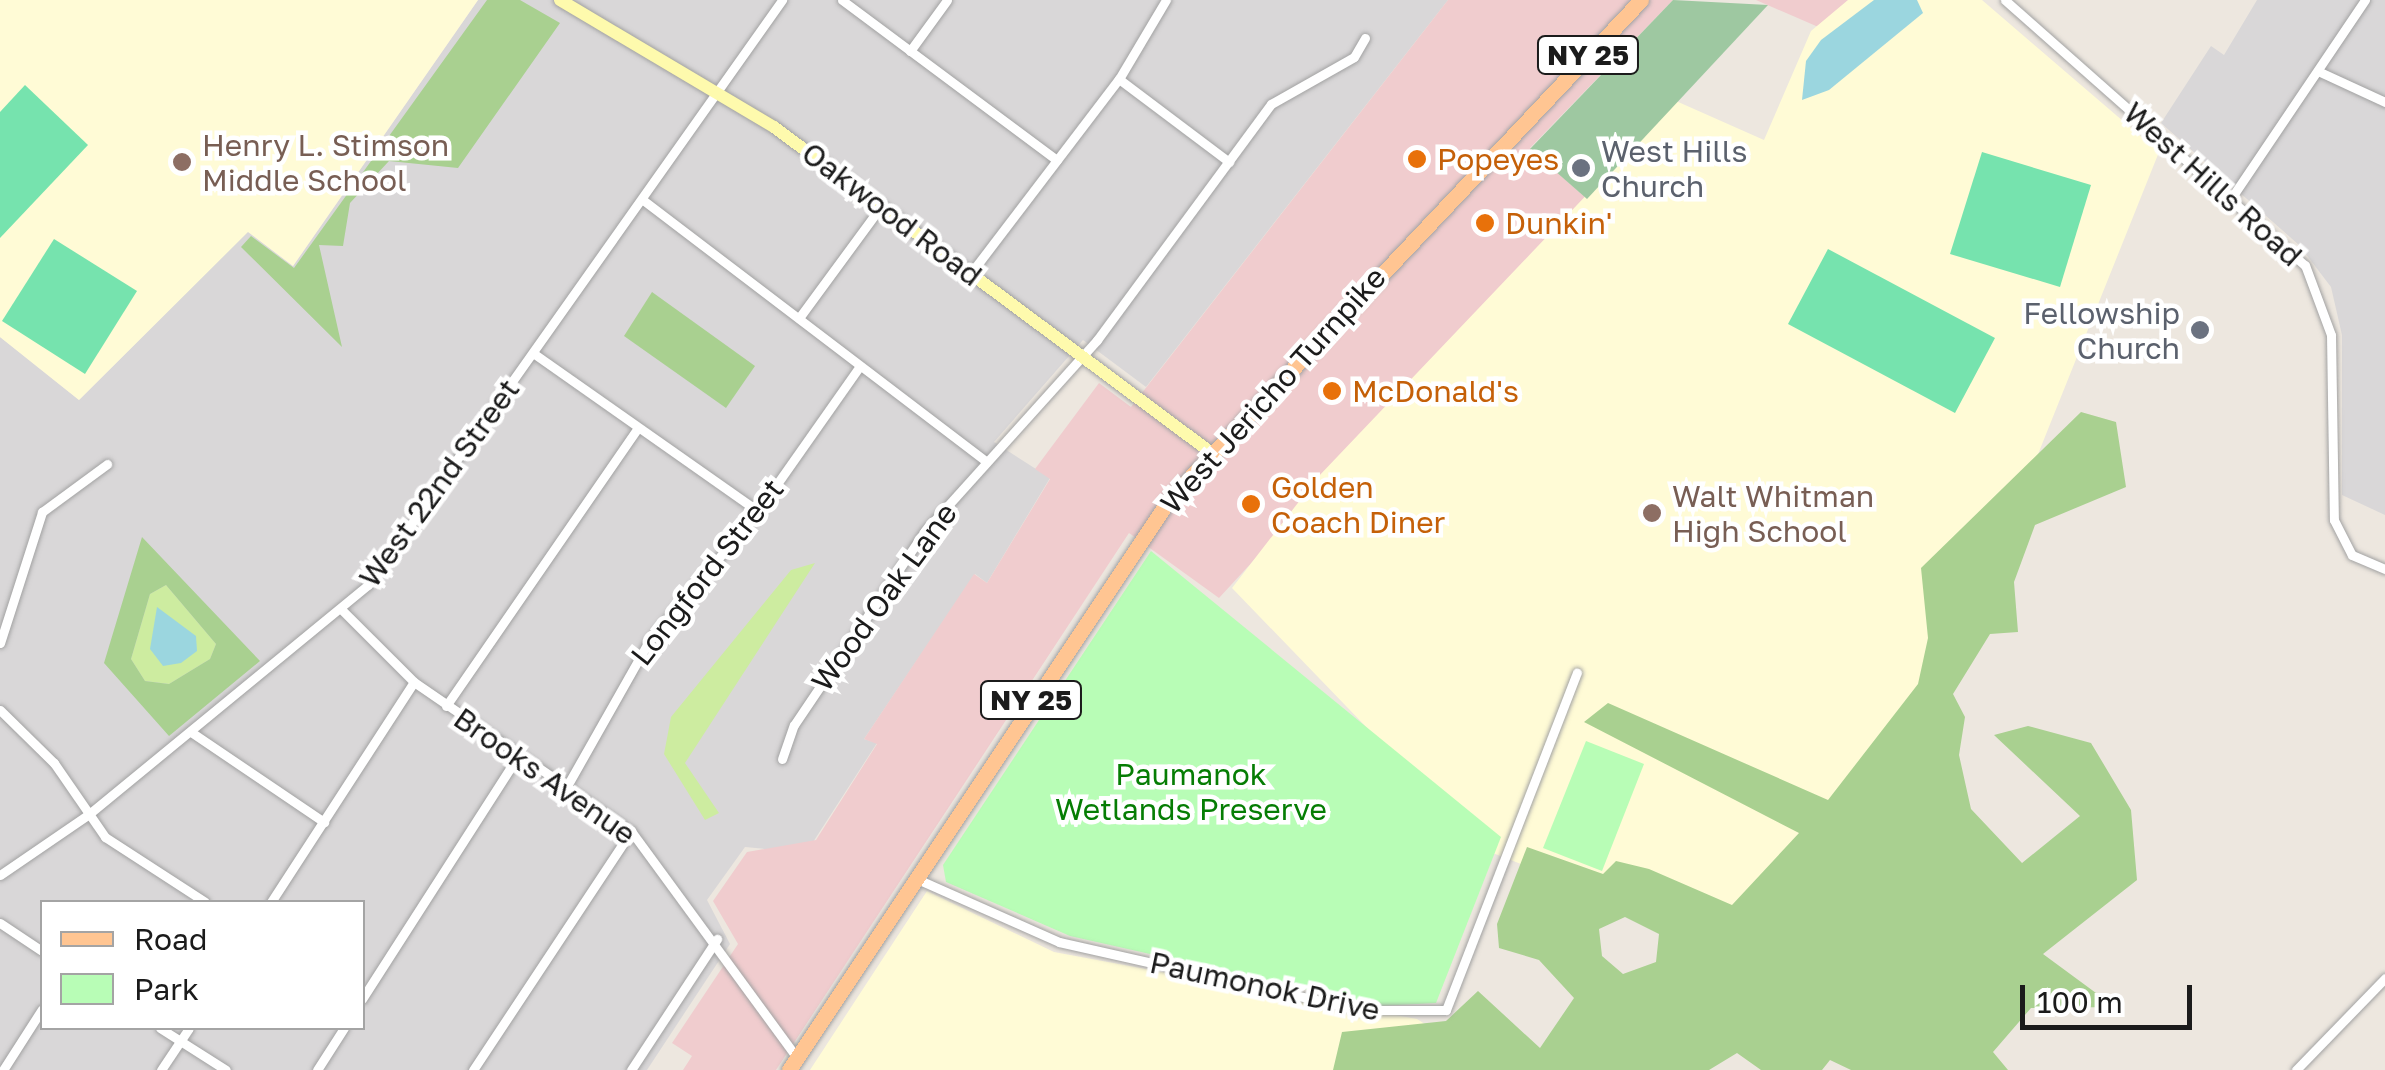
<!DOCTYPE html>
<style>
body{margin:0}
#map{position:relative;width:2385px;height:1070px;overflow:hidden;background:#ede7df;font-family:"Golos Text",sans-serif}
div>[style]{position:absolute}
.residential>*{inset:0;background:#d9d7d8}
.commercial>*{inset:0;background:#f0ccce}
.education>*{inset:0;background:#fffbd6}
.grass>*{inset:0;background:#cdeca0}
.forest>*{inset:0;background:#a9d090}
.cemetery>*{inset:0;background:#9ec8a1}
.park>*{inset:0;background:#b8fdb6}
.pitch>*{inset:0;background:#76e3ae}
.water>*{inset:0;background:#9bd6df}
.roads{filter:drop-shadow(0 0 2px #a2a2a2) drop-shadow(0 0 2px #a2a2a2)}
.minor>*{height:9px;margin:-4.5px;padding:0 4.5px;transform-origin:4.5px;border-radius:4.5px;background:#fff}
.secondary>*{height:12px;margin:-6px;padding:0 6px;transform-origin:6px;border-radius:6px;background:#fefaad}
.primary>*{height:15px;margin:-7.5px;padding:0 7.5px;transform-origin:7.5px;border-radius:7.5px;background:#ffc592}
.dots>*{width:28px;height:28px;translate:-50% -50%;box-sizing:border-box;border:5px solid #fff;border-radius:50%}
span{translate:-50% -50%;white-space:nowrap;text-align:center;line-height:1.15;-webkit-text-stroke:9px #fff;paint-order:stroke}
.shield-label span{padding:2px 8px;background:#fff;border:2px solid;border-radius:8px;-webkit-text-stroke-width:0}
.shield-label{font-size:28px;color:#1b1b1b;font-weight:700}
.education-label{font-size:30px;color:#785e54}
.left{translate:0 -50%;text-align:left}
.worship-label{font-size:30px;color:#5b616d}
.right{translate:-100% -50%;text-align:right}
.food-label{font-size:30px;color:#c56008}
.street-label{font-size:30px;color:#1b1b1b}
.park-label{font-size:30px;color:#067d04}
.legend{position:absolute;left:40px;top:900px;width:325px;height:130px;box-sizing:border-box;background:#fff;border:2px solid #a4a4a4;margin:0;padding:12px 18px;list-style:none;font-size:30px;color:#1b1b1b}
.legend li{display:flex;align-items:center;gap:20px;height:50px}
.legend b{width:50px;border:2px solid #a4a4a4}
.scale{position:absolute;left:2020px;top:985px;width:172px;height:45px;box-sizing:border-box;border:5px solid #1b1b1b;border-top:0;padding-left:12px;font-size:30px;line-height:35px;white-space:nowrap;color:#1b1b1b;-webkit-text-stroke:8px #fff;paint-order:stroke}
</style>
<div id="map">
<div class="residential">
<div style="clip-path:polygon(evenodd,478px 0,1448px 0,1146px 387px,1083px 340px,994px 442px,1050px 478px,987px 583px,975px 574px,864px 739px,877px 743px,806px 853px,745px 847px,707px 900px,730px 944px,647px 1070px,0 1070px,0 337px,79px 400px,248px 231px,293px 266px,478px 0,42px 902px,362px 902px,362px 1028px,42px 1028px,42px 902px)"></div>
<div style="clip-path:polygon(2257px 0,2385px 0,2385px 515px,2342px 495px,2342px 335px,2331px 287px,2299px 245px,2161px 123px,2211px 46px,2224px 55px)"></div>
</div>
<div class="commercial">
<div style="clip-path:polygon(1448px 0,1673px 0,1530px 148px,1587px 199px,1219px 598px,1129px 533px,776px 1070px,683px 1070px,692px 1056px,672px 1043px,738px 944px,713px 901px,747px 852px,816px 840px,877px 744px,864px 739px,974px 574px,987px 583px,1050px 479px,1035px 469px,1099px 383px,1131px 407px)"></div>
<div style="clip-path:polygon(1756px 0,1856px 0,1823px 29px)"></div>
</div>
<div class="education">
<div style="clip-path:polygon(0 0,478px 0,293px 266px,248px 232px,79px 400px,0 337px)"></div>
<div style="clip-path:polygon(1848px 0,1982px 0,2159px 152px,1826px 984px,1485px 850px,1232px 588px,1318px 477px,1676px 101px,1764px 140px,1811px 31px)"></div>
<div style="clip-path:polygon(927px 891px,1054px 952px,1417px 1019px,1496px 1070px,810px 1070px)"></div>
</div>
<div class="grass">
<div style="clip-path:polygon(815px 563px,685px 763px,719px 813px,705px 820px,664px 754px,671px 717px,791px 570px)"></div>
<div style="clip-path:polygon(166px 585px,216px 644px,210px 659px,169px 684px,145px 681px,131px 659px,150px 594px)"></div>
</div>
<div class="forest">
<div style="clip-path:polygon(487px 0,520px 0,560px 23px,458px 168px,389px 161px,350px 203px,343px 246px,319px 245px,342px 347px,241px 247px,251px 236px,294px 268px)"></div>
<div style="clip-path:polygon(652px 292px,755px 366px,726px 408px,624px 336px)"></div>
<div style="clip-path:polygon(evenodd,2081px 412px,2116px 422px,2126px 487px,2035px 525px,2014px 582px,2018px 632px,1990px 634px,1953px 694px,1965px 717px,1959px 755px,1971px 809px,2022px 863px,2080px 816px,1994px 735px,2028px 726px,2091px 743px,2131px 810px,2137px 880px,2043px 954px,2115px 1007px,2031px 1008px,1993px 1052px,2008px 1070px,1851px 1070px,1830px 1060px,1822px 1070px,1761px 1070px,1737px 1053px,1709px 1070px,1333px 1070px,1342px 1032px,1446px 1021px,1478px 991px,1540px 1048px,1574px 998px,1539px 960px,1499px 948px,1497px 924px,1527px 847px,1603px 874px,1616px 861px,1649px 869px,1732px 905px,1799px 833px,1584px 722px,1608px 703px,1828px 800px,1918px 684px,1928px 638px,1921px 568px,2081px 412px,1625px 917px,1659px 934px,1656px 962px,1623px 974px,1602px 956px,1599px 929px,1625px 917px)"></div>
<div style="clip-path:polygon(evenodd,142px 537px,260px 661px,169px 736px,104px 663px,142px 537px,166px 585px,216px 644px,210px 659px,169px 684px,145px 681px,131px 659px,150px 594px,166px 585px)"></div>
</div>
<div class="cemetery">
<div style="clip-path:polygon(1673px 0,1768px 5px,1587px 199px,1530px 149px)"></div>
</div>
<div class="park">
<div style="clip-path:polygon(1151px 551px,1501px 837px,1436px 1003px,1380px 1006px,1070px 936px,946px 882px,943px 865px)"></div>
<div style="clip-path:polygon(1586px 741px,1644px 764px,1602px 871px,1543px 848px)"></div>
</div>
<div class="pitch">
<div style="clip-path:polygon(25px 85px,88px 145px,0 238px,0 112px)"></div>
<div style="clip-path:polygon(1982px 152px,2091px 185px,2060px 287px,1950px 254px)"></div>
<div style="clip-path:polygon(54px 239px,137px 291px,85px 374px,2px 321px)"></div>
<div style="clip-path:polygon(1828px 249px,1995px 338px,1955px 413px,1788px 324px)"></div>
</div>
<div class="water">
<div style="clip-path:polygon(1874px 0,1917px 0,1923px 13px,1829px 90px,1802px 100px,1806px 61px,1821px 40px)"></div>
<div style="clip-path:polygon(157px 607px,196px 636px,197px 651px,181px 663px,163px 666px,150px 649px)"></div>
</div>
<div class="roads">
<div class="minor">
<div style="left:842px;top:0;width:268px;rotate:36.7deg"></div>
<div style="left:2005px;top:0;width:400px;rotate:41.5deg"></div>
<div style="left:2305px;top:265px;width:75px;rotate:69.6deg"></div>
<div style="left:2331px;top:335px;width:185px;rotate:89.1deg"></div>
<div style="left:2334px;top:520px;width:39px;rotate:63deg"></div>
<div style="left:2352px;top:555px;width:36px;rotate:23deg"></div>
<div style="left:910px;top:51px;width:63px;rotate:-54deg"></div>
<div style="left:2320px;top:72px;width:72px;rotate:24.8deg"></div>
<div style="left:1119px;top:79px;width:138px;rotate:37deg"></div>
<div style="left:2232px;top:197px;width:238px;rotate:-56deg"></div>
<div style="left:643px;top:200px;width:432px;rotate:37.3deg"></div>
<div style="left:971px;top:273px;width:244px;rotate:-52.7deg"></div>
<div style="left:1119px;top:79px;width:92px;rotate:-59.3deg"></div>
<div style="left:799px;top:318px;width:140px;rotate:-53.7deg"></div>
<div style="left:533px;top:353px;width:275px;rotate:35.1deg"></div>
<div style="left:342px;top:610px;width:102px;rotate:45deg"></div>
<div style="left:414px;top:682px;width:263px;rotate:34.5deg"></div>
<div style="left:631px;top:831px;width:281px;rotate:53.8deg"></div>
<div style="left:0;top:643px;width:138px;rotate:-72.2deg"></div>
<div style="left:42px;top:512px;width:81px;rotate:-36.4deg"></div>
<div style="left:446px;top:706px;width:338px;rotate:-55.4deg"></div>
<div style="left:0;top:710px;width:76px;rotate:44.5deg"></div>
<div style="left:54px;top:763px;width:90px;rotate:55.4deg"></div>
<div style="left:105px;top:837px;width:119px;rotate:33deg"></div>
<div style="left:191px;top:732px;width:161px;rotate:34.1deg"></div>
<div style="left:782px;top:759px;width:36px;rotate:-71deg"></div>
<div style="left:794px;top:725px;width:234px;rotate:-56deg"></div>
<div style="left:925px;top:531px;width:257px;rotate:-48deg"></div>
<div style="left:1097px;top:340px;width:293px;rotate:-53.6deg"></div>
<div style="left:1271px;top:104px;width:95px;rotate:-29.5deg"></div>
<div style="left:1354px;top:57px;width:22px;rotate:-60deg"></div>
<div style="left:567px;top:786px;width:167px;rotate:-60.5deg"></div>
<div style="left:649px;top:641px;width:170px;rotate:-50deg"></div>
<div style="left:758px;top:511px;width:177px;rotate:-54.9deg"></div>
<div style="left:0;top:875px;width:108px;rotate:-34.4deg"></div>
<div style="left:89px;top:814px;width:361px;rotate:-39.4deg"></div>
<div style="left:368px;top:585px;width:717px;rotate:-54.71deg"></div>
<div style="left:917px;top:879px;width:155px;rotate:23.9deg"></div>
<div style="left:1059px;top:942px;width:309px;rotate:12.7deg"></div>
<div style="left:1360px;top:1010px;width:86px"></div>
<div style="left:1446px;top:1010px;width:362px;rotate:-68.8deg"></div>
<div style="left:271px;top:902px;width:262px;rotate:-57deg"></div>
<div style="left:0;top:923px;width:50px;rotate:33.7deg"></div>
<div style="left:362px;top:999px;width:289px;rotate:-57.3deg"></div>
<div style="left:160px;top:1028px;width:78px;rotate:32.5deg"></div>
<div style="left:3px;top:1070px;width:72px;rotate:-57.4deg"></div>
<div style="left:161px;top:1070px;width:50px;rotate:-56.3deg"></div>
<div style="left:317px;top:1070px;width:50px;rotate:-57.3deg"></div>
<div style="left:473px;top:1070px;width:287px;rotate:-56.5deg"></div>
<div style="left:631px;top:1070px;width:157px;rotate:-56.7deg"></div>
<div style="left:2296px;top:1070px;width:128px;rotate:-45.9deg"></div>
</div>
<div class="secondary">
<div style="left:560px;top:0;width:249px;rotate:30.7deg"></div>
<div style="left:774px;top:127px;width:542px;rotate:36.68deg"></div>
</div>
<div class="primary">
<div style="left:789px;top:1070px;width:684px;rotate:-56.33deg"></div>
<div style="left:1168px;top:501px;width:689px;rotate:-46.65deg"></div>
</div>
</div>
<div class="dots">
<div style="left:1417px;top:159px;background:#e8710a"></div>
<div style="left:182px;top:162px;background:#8d6e63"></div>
<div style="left:1581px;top:168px;background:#6b7280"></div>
<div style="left:1485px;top:223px;background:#e8710a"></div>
<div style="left:2200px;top:330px;background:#6b7280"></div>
<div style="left:1332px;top:391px;background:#e8710a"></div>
<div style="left:1251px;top:504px;background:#e8710a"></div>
<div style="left:1652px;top:513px;background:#8d6e63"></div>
</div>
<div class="shield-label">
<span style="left:1588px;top:55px">NY 25</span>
<span style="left:1031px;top:700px">NY 25</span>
</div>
<div class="education-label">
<span class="left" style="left:202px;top:162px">Henry L. Stimson<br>Middle School</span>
<span class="left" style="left:1672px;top:513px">Walt Whitman<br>High School</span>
</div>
<div class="worship-label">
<span class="left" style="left:1601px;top:168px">West Hills<br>Church</span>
<span class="right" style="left:2180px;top:330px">Fellowship<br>Church</span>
</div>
<div class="food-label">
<span class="left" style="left:1437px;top:159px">Popeyes</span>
<span class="left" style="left:1505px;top:223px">Dunkin'</span>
<span class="left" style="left:1352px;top:391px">McDonald's</span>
<span class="left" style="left:1271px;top:504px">Golden<br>Coach Diner</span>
</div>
<div class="street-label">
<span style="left:2213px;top:184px;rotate:42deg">West Hills Road</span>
<span style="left:892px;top:214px;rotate:37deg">Oakwood Road</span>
<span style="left:1273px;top:390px;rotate:-48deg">West Jericho Turnpike</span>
<span style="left:439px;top:483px;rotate:-54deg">West 22nd Street</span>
<span style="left:707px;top:572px;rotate:-52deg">Longford Street</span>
<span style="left:884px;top:597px;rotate:-54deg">Wood Oak Lane</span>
<span style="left:545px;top:776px;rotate:35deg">Brooks Avenue</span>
<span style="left:1265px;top:986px;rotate:12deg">Paumonok Drive</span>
</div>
<div class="park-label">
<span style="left:1191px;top:791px">Paumanok<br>Wetlands Preserve</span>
</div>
<ul class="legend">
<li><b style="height:12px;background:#ffc592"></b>Road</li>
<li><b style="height:28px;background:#b8fdb6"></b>Park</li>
</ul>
<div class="scale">100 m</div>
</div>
